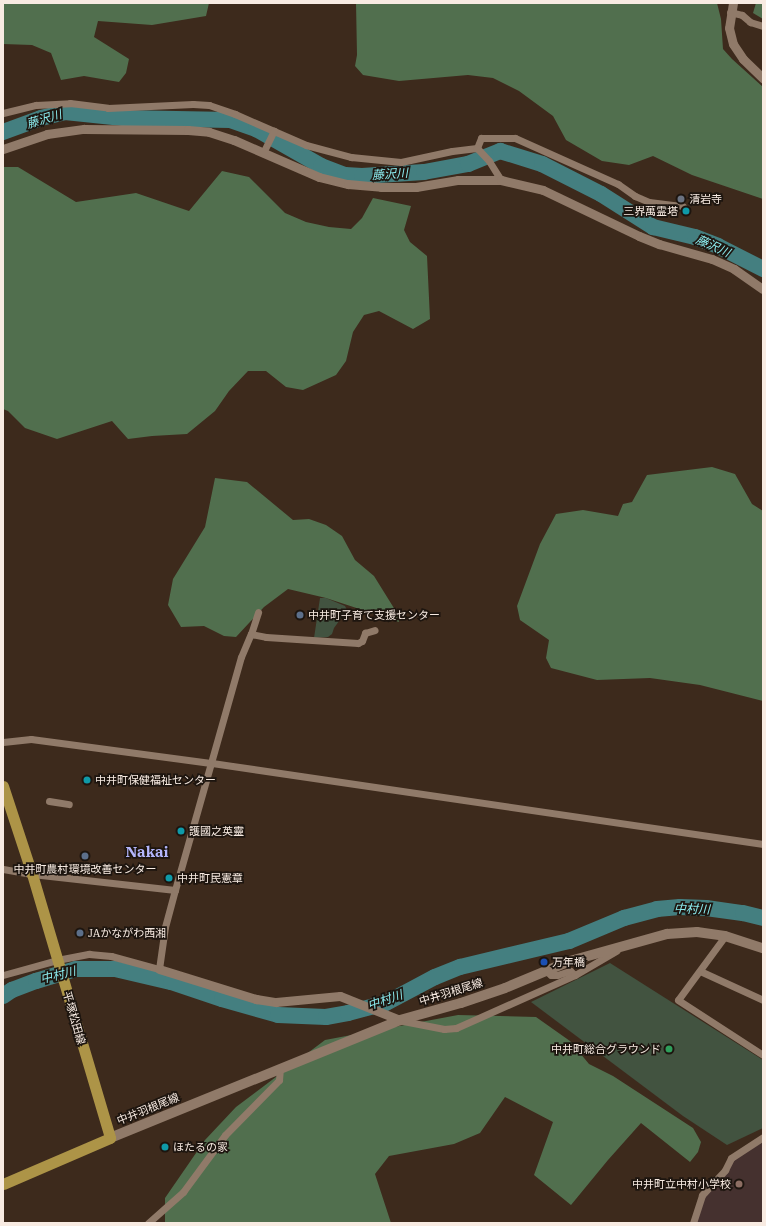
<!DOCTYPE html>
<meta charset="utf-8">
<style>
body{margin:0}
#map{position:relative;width:766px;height:1226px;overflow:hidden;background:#3d2a1c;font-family:"IBM Plex Serif","Noto Sans JP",serif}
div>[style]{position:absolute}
.education>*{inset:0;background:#45312f}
.green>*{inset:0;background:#425340}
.forest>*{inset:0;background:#516f4e}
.river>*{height:16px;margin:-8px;padding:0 8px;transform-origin:8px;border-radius:8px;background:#447f80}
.minor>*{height:7px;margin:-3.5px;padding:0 3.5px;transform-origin:3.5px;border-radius:3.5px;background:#907a69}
.tertiary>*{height:9px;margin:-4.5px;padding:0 4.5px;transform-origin:4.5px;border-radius:4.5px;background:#907a69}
.secondary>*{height:10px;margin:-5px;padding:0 5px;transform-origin:5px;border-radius:5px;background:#907a69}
.primary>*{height:11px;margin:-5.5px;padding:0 5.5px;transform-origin:5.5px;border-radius:5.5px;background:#ad9447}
.dots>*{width:11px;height:11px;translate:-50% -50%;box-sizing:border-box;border:2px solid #1d150f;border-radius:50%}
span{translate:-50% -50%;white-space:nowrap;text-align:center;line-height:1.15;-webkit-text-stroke:3.5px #1d150f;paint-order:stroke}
.poi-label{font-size:11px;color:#f8ebe2}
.left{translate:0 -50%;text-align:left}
.right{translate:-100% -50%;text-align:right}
.street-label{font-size:11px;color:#f8ebe2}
.water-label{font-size:12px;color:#8cedf0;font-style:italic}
.district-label{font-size:15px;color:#b4b6fd;font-weight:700}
.frame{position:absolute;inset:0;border:4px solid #f8ebe2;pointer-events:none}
</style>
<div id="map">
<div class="education">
<div style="clip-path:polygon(763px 1142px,763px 1223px,696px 1223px,705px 1196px,733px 1159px)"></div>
</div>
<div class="green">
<div style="clip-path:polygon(320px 598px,326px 598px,345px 606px,347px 610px,334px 628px,332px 634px,328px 637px,314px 638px)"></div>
<div style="clip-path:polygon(610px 963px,763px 1060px,763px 1128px,727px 1145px,683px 1116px,531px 1002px)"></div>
</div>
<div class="forest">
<div style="clip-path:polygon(3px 3px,209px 3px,206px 16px,152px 25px,98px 21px,94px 37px,129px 59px,126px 73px,119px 82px,84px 76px,61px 80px,51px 53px,32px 45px,3px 44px)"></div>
<div style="clip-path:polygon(356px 3px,717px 3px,721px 19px,723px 49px,732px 59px,763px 87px,763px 199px,692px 175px,653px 156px,629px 165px,602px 161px,566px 140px,553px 116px,519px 91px,493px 78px,468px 75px,399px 81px,363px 75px,355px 66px,357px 55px)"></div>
<div style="clip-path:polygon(756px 3px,763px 4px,763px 19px,753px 13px)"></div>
<div style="clip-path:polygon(3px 167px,18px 167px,76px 202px,136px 193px,189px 211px,222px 171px,249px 177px,285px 213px,306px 222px,329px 227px,351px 229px,362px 218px,373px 198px,411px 206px,404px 230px,410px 242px,427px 256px,430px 319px,413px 329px,379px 311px,364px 315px,353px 332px,346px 361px,336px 375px,303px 390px,286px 387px,266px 371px,248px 371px,229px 391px,215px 411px,187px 434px,152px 436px,128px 439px,112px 421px,57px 439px,25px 428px,8px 411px,3px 409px)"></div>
<div style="clip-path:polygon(712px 467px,735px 474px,752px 504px,763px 511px,763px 701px,700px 685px,650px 678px,597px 680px,551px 668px,546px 658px,549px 640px,520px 620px,517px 606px,540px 544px,556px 514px,583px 510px,618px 516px,623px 504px,632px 502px,647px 475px)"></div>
<div style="clip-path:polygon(215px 478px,247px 482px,293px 520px,309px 519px,326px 525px,342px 536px,355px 560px,374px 576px,397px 613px,399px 622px,326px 598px,288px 589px,264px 607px,236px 637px,224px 636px,204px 626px,181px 627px,168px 605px,173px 579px,205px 527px)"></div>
<div style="clip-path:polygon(458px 1015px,536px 1017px,570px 1041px,589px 1064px,613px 1076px,693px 1128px,701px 1142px,698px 1152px,690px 1162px,641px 1123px,608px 1160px,571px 1205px,534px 1175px,553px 1122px,505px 1097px,480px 1133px,454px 1144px,389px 1156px,375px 1174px,391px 1223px,165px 1223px,165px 1198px,205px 1140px,236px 1107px,325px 1040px)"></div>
</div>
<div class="river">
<div style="left:3px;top:132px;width:40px;rotate:-20.2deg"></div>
<div style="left:41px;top:118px;width:25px;rotate:-14deg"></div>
<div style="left:65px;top:112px;width:58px;rotate:5.9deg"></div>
<div style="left:123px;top:118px;width:107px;rotate:1.1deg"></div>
<div style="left:230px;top:120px;width:28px;rotate:19deg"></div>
<div style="left:256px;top:129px;width:75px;rotate:29.6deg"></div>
<div style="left:321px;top:166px;width:26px;rotate:21deg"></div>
<div style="left:345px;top:175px;width:17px;rotate:3deg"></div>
<div style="left:362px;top:176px;width:62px;rotate:-3.7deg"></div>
<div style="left:424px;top:172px;width:45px;rotate:-10.3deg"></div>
<div style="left:468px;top:164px;width:35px;rotate:-22deg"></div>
<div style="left:500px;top:151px;width:44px;rotate:17.2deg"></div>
<div style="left:542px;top:164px;width:66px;rotate:27deg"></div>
<div style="left:601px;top:194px;width:62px;rotate:32.4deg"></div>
<div style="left:653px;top:227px;width:43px;rotate:13.4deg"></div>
<div style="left:695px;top:237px;width:25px;rotate:21deg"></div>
<div style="left:718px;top:246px;width:51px;rotate:27.1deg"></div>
<div style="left:3px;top:996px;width:11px;rotate:-34deg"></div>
<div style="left:12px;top:990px;width:26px;rotate:-21deg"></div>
<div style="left:36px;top:981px;width:42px;rotate:-16.7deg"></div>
<div style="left:76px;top:969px;width:39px"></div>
<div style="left:115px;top:969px;width:57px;rotate:13.1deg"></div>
<div style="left:171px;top:982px;width:54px;rotate:18.4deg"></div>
<div style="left:222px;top:999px;width:58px;rotate:15.9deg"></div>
<div style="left:278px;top:1015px;width:48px;rotate:2.4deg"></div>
<div style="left:326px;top:1017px;width:22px;rotate:-10deg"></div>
<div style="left:348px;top:1013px;width:39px;rotate:-15deg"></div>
<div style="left:386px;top:1003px;width:55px;rotate:-28deg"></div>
<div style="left:435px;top:977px;width:27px;rotate:-22deg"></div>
<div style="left:460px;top:967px;width:112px;rotate:-13.4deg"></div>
<div style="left:569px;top:941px;width:60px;rotate:-22.7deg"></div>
<div style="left:624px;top:918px;width:34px;rotate:-15deg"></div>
<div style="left:657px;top:909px;width:23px;rotate:-5deg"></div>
<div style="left:680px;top:907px;width:26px;rotate:2deg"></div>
<div style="left:706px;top:908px;width:37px;rotate:8deg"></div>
<div style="left:743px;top:913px;width:21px;rotate:14deg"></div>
</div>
<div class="minor">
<div style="left:730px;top:12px;width:12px;rotate:14deg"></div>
<div style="left:742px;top:15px;width:11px;rotate:41deg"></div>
<div style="left:750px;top:22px;width:14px;rotate:17deg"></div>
<div style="left:3px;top:113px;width:34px;rotate:-14deg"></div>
<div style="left:36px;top:105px;width:34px;rotate:-3deg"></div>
<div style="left:70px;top:103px;width:38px;rotate:7deg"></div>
<div style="left:108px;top:108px;width:85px;rotate:-2.7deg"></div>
<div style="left:193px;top:104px;width:16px;rotate:4deg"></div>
<div style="left:209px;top:105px;width:28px;rotate:19deg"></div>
<div style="left:235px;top:114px;width:77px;rotate:23.6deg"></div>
<div style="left:306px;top:145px;width:47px;rotate:14.9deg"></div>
<div style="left:351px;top:157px;width:50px;rotate:5.7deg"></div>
<div style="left:401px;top:162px;width:52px;rotate:-12.2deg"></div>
<div style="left:452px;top:151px;width:25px;rotate:-7deg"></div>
<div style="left:477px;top:148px;width:11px;rotate:-68deg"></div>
<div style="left:481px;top:138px;width:34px"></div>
<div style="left:515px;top:138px;width:113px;rotate:24.1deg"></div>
<div style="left:618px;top:184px;width:21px;rotate:35deg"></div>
<div style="left:635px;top:196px;width:15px;rotate:23deg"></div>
<div style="left:649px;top:202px;width:34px;rotate:7deg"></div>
<div style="left:477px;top:148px;width:18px;rotate:47deg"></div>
<div style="left:489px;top:161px;width:22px;rotate:58deg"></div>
<div style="left:263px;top:153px;width:25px;rotate:-64deg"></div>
<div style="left:251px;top:634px;width:15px;rotate:11deg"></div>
<div style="left:266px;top:637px;width:92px;rotate:3.7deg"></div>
<div style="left:358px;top:643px;width:4px;rotate:-27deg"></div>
<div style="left:362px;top:641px;width:9px;rotate:-69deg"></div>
<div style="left:365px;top:633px;width:10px;rotate:-17deg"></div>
<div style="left:3px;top:742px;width:28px;rotate:-6deg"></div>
<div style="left:31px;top:739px;width:183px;rotate:7.6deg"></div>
<div style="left:212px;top:763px;width:557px;rotate:8.36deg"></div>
<div style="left:49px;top:801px;width:20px;rotate:9deg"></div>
<div style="left:3px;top:869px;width:29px;rotate:10deg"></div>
<div style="left:32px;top:874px;width:144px;rotate:6.4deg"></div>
<div style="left:725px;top:936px;width:79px;rotate:126.3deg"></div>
<div style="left:678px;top:1000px;width:101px;rotate:32.9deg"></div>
<div style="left:546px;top:971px;width:6px;rotate:39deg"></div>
<div style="left:551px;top:975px;width:6px"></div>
<div style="left:557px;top:975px;width:14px;rotate:-17deg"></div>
<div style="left:570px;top:971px;width:6px;rotate:39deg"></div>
<div style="left:700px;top:971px;width:69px;rotate:24.7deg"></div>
<div style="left:3px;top:975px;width:56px;rotate:-15.5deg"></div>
<div style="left:57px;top:960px;width:33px;rotate:-11deg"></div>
<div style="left:89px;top:954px;width:22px;rotate:5deg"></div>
<div style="left:111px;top:956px;width:50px;rotate:15.2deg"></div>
<div style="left:159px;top:969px;width:42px;rotate:-81.9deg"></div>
<div style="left:165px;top:927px;width:38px;rotate:-75deg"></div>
<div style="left:175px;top:890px;width:242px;rotate:-74.2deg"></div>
<div style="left:241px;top:657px;width:25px;rotate:-67deg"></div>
<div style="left:251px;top:634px;width:23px;rotate:-72deg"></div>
<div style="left:403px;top:1021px;width:42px;rotate:11deg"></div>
<div style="left:444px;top:1029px;width:12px;rotate:-5deg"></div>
<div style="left:456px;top:1028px;width:130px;rotate:-24deg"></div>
<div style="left:575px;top:975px;width:48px;rotate:-30.3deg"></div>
<div style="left:148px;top:1223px;width:47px;rotate:-41.5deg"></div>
<div style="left:183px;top:1192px;width:71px;rotate:-53.6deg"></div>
<div style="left:225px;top:1135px;width:77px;rotate:-45.5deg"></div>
<div style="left:279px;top:1080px;width:11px;rotate:-85deg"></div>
<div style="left:693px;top:1223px;width:29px;rotate:-72deg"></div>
<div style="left:702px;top:1195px;width:34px;rotate:-47deg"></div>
<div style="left:725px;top:1170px;width:13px;rotate:-63deg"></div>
<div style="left:731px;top:1158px;width:38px;rotate:-33deg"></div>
</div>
<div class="tertiary">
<div style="left:733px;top:3px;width:25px;rotate:99deg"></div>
<div style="left:729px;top:28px;width:16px;rotate:76deg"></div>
<div style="left:733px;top:44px;width:18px;rotate:56deg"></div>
<div style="left:743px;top:59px;width:28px;rotate:44deg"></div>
<div style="left:3px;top:149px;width:46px;rotate:-18.8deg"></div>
<div style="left:47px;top:134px;width:37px;rotate:-8deg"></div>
<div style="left:84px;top:129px;width:104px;rotate:0.6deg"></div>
<div style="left:188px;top:130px;width:21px;rotate:5deg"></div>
<div style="left:209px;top:132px;width:26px;rotate:18deg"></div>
<div style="left:234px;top:140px;width:93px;rotate:23.5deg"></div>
<div style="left:319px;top:177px;width:30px;rotate:14deg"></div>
<div style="left:348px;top:184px;width:33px;rotate:5deg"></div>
<div style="left:381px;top:187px;width:35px"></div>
<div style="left:416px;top:187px;width:43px;rotate:-9.5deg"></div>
<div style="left:458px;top:180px;width:43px"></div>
<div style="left:501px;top:180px;width:43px;rotate:13.4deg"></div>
<div style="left:543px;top:190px;width:106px;rotate:25.6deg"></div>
<div style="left:639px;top:236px;width:22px;rotate:22deg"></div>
<div style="left:659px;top:244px;width:55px;rotate:15.8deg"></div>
<div style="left:712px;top:259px;width:24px;rotate:24deg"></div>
<div style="left:734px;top:269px;width:35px;rotate:35deg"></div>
<div style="left:159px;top:969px;width:102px;rotate:17.2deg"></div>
<div style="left:256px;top:999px;width:20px;rotate:9deg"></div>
<div style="left:276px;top:1002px;width:64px;rotate:-5.4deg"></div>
<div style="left:340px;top:996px;width:65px;rotate:21.8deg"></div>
</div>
<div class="secondary">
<div style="left:110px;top:1138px;width:313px;rotate:-22.1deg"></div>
<div style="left:400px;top:1020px;width:63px;rotate:-15.6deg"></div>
<div style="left:461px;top:1003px;width:46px;rotate:-18.8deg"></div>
<div style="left:505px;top:988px;width:70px;rotate:-22.6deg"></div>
<div style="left:570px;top:961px;width:101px;rotate:-15.6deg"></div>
<div style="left:667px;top:934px;width:30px;rotate:-4deg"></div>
<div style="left:697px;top:932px;width:28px;rotate:8deg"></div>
<div style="left:725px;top:936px;width:40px;rotate:18deg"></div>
</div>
<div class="primary">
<div style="left:3px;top:786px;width:93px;rotate:71.8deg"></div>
<div style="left:32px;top:874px;width:275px;rotate:73.5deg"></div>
<div style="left:110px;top:1138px;width:116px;rotate:156.7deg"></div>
</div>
<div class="dots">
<div style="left:681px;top:199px;background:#6b7280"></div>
<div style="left:686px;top:211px;background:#0f9aa8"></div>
<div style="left:300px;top:615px;background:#5c6f8a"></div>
<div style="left:87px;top:780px;background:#0f9aa8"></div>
<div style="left:181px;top:831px;background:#0f9aa8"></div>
<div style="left:85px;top:856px;background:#5c6f8a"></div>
<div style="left:169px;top:878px;background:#0f9aa8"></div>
<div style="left:80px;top:933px;background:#5c6f8a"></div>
<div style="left:544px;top:962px;background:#1a4fb4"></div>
<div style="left:669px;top:1049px;background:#2e9e5b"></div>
<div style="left:165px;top:1147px;background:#0f9aa8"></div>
<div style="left:739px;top:1184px;background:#8d6e63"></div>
</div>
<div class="poi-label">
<span class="left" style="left:689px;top:199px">清岩寺</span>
<span class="right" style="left:678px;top:211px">三界萬霊塔</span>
<span class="left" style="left:308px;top:615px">中井町子育て支援センター</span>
<span class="left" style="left:95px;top:780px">中井町保健福祉センター</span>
<span class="left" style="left:189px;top:831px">護國之英靈</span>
<span style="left:85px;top:869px">中井町農村環境改善センター</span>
<span class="left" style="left:177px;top:878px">中井町民憲章</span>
<span class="left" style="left:88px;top:933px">JAかながわ西湘</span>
<span class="left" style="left:552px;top:962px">万年橋</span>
<span class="right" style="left:661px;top:1049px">中井町総合グラウンド</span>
<span class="left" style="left:173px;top:1147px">ほたるの家</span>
<span class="right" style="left:731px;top:1184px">中井町立中村小学校</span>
</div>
<div class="street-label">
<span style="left:451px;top:992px;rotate:-17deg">中井羽根尾線</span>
<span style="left:74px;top:1018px;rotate:74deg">平塚松田線</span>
<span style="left:148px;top:1109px;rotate:-22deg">中井羽根尾線</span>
</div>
<div class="water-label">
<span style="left:44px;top:119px;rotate:-17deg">藤沢川</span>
<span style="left:390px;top:174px;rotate:-4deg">藤沢川</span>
<span style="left:713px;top:246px;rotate:24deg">藤沢川</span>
<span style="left:692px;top:909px;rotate:2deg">中村川</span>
<span style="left:58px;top:975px;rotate:-14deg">中村川</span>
<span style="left:385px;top:1000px;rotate:-19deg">中村川</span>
</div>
<div class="district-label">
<span style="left:147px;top:852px">Nakai</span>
</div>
<div class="frame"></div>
</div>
